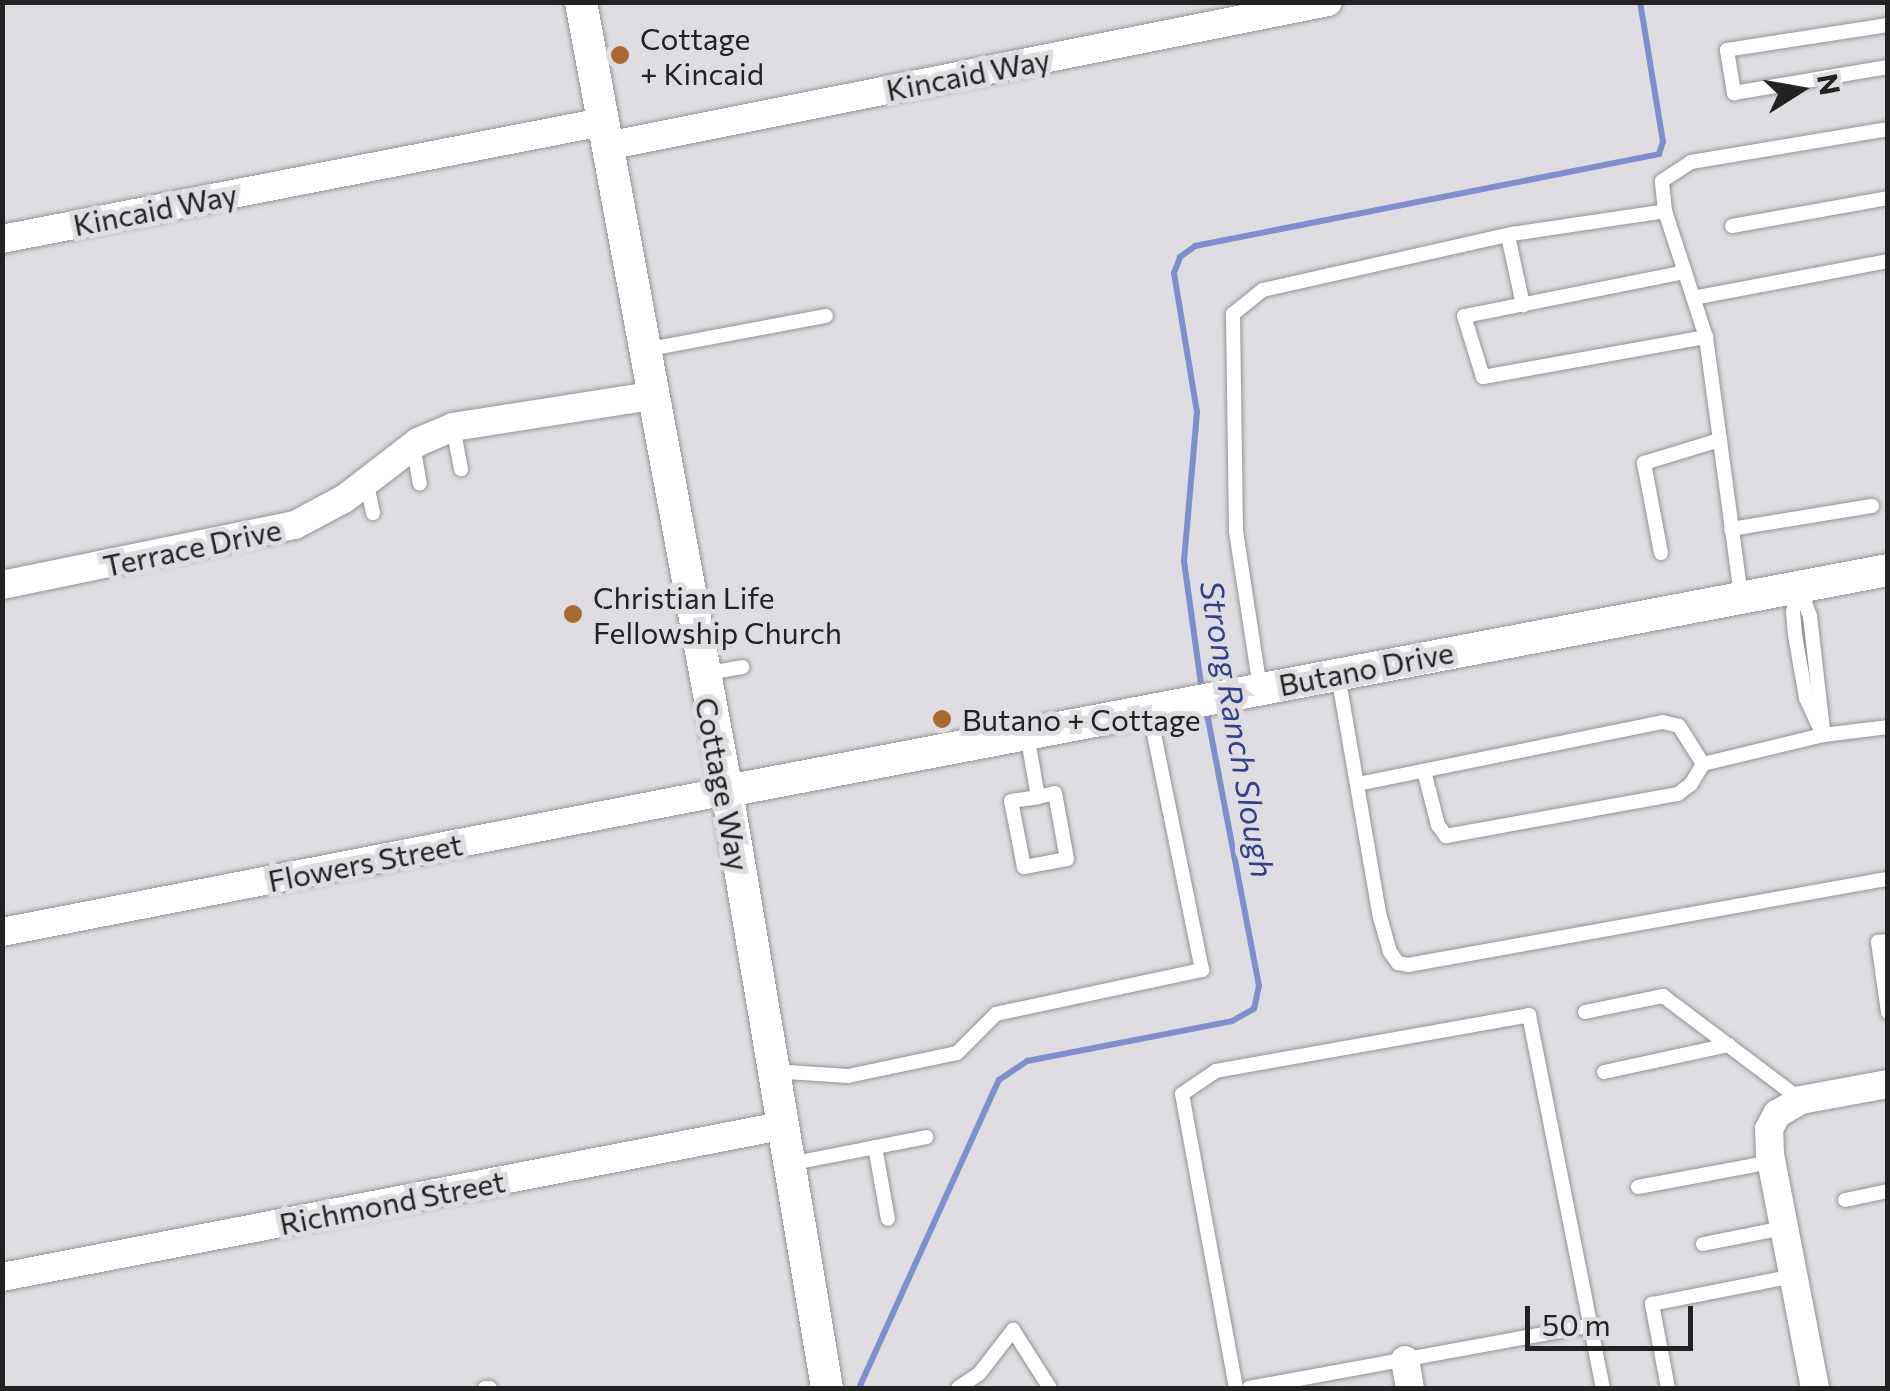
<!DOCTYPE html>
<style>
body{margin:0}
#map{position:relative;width:1890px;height:1391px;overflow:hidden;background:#dfdde1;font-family:Commissioner,sans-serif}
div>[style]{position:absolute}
.stream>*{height:6px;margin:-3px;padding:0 3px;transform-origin:3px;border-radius:3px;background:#808fcb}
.roads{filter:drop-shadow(0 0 2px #949295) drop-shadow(0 0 2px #949295)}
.service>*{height:14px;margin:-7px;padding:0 7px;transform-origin:7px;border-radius:7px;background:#fff}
.minor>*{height:28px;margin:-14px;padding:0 14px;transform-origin:14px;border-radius:14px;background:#fff}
.tertiary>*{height:32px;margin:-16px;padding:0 16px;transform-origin:16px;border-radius:16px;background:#fff}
.dots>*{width:28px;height:28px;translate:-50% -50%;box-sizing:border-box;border:5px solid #dfdde1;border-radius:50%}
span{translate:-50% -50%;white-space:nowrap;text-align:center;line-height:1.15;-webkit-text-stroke:10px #dfdde1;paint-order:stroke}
.poi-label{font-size:30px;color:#232223}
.left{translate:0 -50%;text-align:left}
.street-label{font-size:30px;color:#232223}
.water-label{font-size:32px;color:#333f88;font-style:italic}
.frame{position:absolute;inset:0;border:5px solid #232223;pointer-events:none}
.north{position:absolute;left:1750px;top:40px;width:100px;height:100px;-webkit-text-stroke:8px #dfdde1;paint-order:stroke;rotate:79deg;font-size:28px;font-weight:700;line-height:40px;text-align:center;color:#232223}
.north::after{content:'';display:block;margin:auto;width:35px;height:45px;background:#232223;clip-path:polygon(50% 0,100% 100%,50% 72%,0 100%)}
.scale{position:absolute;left:1525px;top:1306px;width:168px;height:45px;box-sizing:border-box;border:5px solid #232223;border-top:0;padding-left:12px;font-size:30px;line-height:35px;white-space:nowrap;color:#232223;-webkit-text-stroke:8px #dfdde1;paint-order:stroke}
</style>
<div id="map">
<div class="stream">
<div style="left:1202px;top:691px;width:131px;rotate:-97.9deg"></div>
<div style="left:1184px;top:561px;width:150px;rotate:-85deg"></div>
<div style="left:1197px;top:412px;width:141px;rotate:-99.4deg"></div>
<div style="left:1174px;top:273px;width:17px;rotate:-69deg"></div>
<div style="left:1180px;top:257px;width:19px;rotate:-36deg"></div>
<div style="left:1195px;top:246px;width:473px;rotate:-11.2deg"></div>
<div style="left:1659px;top:154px;width:13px;rotate:-72deg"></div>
<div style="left:1663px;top:142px;width:142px;rotate:-99.3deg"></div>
<div style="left:859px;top:1388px;width:338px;rotate:-65.6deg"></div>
<div style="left:999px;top:1080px;width:34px;rotate:-34deg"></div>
<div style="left:1027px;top:1061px;width:209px;rotate:-11deg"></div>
<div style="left:1232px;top:1021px;width:25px;rotate:-29deg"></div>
<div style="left:1254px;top:1009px;width:24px;rotate:-78deg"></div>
<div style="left:1259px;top:986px;width:283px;rotate:-100.8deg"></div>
</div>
<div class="roads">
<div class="service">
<div style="left:1888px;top:25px;width:163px;rotate:171.2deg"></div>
<div style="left:1727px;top:50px;width:44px;rotate:80.8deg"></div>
<div style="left:1734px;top:93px;width:156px;rotate:-9.6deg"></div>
<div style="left:1665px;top:211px;width:30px;rotate:-96deg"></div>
<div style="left:1662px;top:181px;width:35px;rotate:-33deg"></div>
<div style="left:1691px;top:162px;width:200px;rotate:-9.5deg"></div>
<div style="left:1732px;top:226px;width:158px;rotate:-10.2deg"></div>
<div style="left:1508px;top:236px;width:71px;rotate:77.7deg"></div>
<div style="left:1685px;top:272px;width:225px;rotate:168.7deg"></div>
<div style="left:1464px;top:316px;width:64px;rotate:72.7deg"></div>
<div style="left:1483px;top:377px;width:227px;rotate:-10.2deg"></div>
<div style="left:1693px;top:298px;width:198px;rotate:-10.7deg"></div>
<div style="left:644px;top:350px;width:185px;rotate:-10.6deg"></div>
<div style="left:453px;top:427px;width:43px;rotate:79.2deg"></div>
<div style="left:413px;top:445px;width:39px;rotate:80deg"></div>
<div style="left:366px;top:480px;width:34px;rotate:78deg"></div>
<div style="left:1731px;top:529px;width:143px;rotate:-9.3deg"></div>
<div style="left:1661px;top:553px;width:92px;rotate:-100.7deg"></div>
<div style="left:1644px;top:463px;width:78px;rotate:-17deg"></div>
<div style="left:1799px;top:586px;width:27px;rotate:103deg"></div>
<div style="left:1793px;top:612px;width:23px;rotate:85deg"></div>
<div style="left:1795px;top:635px;width:64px;rotate:80.1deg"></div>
<div style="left:1806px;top:698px;width:41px;rotate:65.3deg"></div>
<div style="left:1800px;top:589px;width:29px;rotate:70deg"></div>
<div style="left:1810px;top:616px;width:115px;rotate:83.5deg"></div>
<div style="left:703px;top:674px;width:40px;rotate:-10deg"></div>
<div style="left:1338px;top:675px;width:246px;rotate:80.2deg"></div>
<div style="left:1380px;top:917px;width:36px;rotate:74deg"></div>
<div style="left:1390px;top:952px;width:14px;rotate:54deg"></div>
<div style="left:1398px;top:963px;width:10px;rotate:11deg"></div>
<div style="left:1408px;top:965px;width:488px;rotate:-10.2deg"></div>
<div style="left:1260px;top:688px;width:159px;rotate:-98.7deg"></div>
<div style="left:1236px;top:531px;width:217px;rotate:-90.8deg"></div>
<div style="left:1233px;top:314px;width:38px;rotate:-39deg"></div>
<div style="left:1263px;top:290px;width:255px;rotate:-12.7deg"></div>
<div style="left:1512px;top:234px;width:155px;rotate:-8.5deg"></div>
<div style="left:1665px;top:211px;width:133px;rotate:72deg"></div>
<div style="left:1706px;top:337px;width:261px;rotate:82.3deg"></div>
<div style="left:1027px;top:734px;width:64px;rotate:80.1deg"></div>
<div style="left:1038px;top:797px;width:17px;rotate:-13deg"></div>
<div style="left:1055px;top:793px;width:67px;rotate:79.7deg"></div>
<div style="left:1067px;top:859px;width:44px;rotate:169.5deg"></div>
<div style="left:1024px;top:867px;width:67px;rotate:-101.1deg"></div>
<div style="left:1011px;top:801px;width:27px;rotate:-8deg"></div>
<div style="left:1424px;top:771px;width:56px;rotate:75.5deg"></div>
<div style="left:1438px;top:825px;width:14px;rotate:54deg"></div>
<div style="left:1446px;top:836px;width:236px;rotate:-10.3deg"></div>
<div style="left:1678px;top:794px;width:16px;rotate:-38deg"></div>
<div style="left:1691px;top:784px;width:23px;rotate:-59deg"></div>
<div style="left:1703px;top:764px;width:123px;rotate:-13.6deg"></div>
<div style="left:1823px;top:735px;width:65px;rotate:-7deg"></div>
<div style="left:1358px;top:784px;width:311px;rotate:-11.5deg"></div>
<div style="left:1663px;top:722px;width:16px;rotate:14deg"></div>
<div style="left:1679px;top:726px;width:45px;rotate:57.7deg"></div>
<div style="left:1888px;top:941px;width:10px;rotate:174deg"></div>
<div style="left:1878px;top:942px;width:71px;rotate:81.9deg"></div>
<div style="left:1585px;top:1012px;width:80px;rotate:-11.6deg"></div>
<div style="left:1663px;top:996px;width:173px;rotate:37deg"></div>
<div style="left:772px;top:1071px;width:76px;rotate:3.8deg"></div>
<div style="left:848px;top:1076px;width:111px;rotate:-11.9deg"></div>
<div style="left:957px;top:1053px;width:55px;rotate:-45deg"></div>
<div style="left:996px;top:1014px;width:211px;rotate:-12.1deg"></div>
<div style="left:1202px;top:970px;width:265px;rotate:-101.5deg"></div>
<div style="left:1604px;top:1072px;width:128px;rotate:-12.2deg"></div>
<div style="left:875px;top:1147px;width:73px;rotate:79.8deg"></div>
<div style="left:789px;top:1164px;width:140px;rotate:-11.1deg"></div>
<div style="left:1638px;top:1187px;width:135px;rotate:-10.6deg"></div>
<div style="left:1845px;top:1200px;width:44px;rotate:-11.8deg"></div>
<div style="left:1703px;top:1244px;width:83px;rotate:-11.2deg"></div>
<div style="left:485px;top:1388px;width:5px"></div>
<div style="left:958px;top:1388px;width:25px;rotate:-34deg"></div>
<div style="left:979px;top:1374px;width:56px;rotate:-52.3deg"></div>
<div style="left:1013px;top:1330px;width:69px;rotate:57.5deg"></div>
<div style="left:1236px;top:1388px;width:299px;rotate:-100.4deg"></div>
<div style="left:1182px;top:1094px;width:41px;rotate:-34.1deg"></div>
<div style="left:1216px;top:1071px;width:318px;rotate:-10.1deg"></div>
<div style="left:1529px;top:1015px;width:380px;rotate:78.8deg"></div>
<div style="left:1249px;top:1388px;width:350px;rotate:-10.4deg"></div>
<div style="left:1668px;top:1388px;width:86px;rotate:-100.8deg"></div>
<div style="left:1652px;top:1304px;width:144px;rotate:-11.2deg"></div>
</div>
<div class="minor">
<div style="left:607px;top:146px;width:735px;rotate:-11.29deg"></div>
<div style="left:2px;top:239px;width:611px;rotate:-11.03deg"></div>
<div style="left:2px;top:585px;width:299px;rotate:-11.6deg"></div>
<div style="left:295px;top:525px;width:55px;rotate:-28deg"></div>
<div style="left:344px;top:499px;width:93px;rotate:-37.6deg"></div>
<div style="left:418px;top:442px;width:38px;rotate:-23deg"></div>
<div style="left:453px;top:427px;width:200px;rotate:-8.9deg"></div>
<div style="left:2px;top:932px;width:739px;rotate:-11.01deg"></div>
<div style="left:2px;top:1277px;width:793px;rotate:-10.97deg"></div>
<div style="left:1405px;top:1360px;width:28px;rotate:80deg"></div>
<div style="left:1815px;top:1388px;width:238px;rotate:-100.9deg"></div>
<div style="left:1770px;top:1154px;width:25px;rotate:-92deg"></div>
<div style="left:1769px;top:1129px;width:17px;rotate:-62deg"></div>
<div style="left:1777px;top:1114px;width:28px;rotate:-30deg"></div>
<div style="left:1801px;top:1100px;width:88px;rotate:-10.4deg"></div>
</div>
<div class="tertiary">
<div style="left:581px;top:2px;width:802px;rotate:79.52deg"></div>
<div style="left:727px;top:791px;width:605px;rotate:80.49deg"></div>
<div style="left:727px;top:791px;width:1182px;rotate:-10.78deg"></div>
</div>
</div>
<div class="dots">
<div style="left:620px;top:55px;background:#a96a31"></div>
<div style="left:573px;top:614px;background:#a96a31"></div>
<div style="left:942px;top:719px;background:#a96a31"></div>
</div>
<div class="poi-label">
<span class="left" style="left:640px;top:55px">Cottage<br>+ Kincaid</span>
<span class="left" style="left:593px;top:614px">Christian Life<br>Fellowship Church</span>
<span class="left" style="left:962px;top:719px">Butano + Cottage</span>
</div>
<div class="street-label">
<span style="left:968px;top:74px;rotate:-11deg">Kincaid Way</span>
<span style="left:155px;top:209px;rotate:-11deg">Kincaid Way</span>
<span style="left:192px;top:547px;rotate:-12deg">Terrace Drive</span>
<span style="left:1366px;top:668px;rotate:-11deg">Butano Drive</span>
<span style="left:723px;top:784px;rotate:79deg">Cottage Way</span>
<span style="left:365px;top:862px;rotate:-11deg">Flowers Street</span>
<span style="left:392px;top:1202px;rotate:-11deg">Richmond Street</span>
</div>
<div class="water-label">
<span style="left:1238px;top:729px;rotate:80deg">Strong Ranch Slough</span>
</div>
<div class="frame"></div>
<div class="north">N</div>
<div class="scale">50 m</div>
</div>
